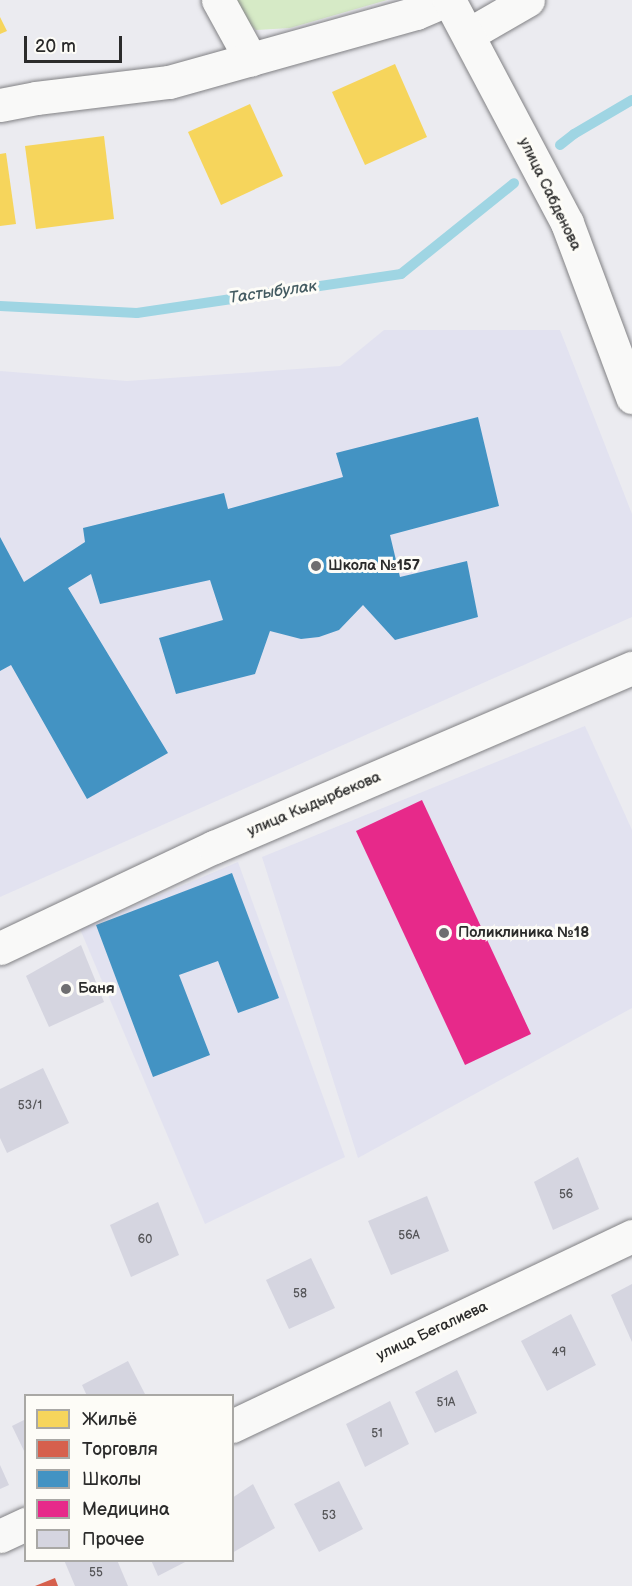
<!DOCTYPE html>
<meta charset="utf-8">
<style>
body{margin:0}
#map{position:relative;width:632px;height:1586px;overflow:hidden;background:#ebebf0;font-family:"Balsamiq Sans",sans-serif}
div>[style]{position:absolute}
.built>*{inset:0;background:#e2e2f0}
.green>*{inset:0;background:#d6eac6}
.homes>*{inset:0;background:#f6d55c}
.shops>*{inset:0;background:#d6604d}
.schools>*{inset:0;background:#4393c3}
.health>*{inset:0;background:#e7298a}
.stream>*{height:10px;margin:-5px;padding:0 5px;transform-origin:5px;border-radius:5px;background:#9fd5e3}
.building>*{inset:0;background:#d5d5e0}
.roads{filter:drop-shadow(0 0 2px #818184) drop-shadow(0 0 2px #818184)}
.minor>*{height:33px;margin:-16.5px;padding:0 16.5px;transform-origin:16.5px;border-radius:16.5px;background:#f9f9f8}
.tertiary>*{height:33px;margin:-16.5px;padding:0 16.5px;transform-origin:16.5px;border-radius:16.5px;background:#f9f9f8}
.dots>*{width:16px;height:16px;translate:-50% -50%;box-sizing:border-box;border:3px solid #fdfcf7;border-radius:50%}
span{translate:-50% -50%;white-space:nowrap;text-align:center;line-height:1.15;-webkit-text-stroke:6px #fdfcf7;paint-order:stroke}
.number-label{font-size:12px;color:#565659}
.number-label span{-webkit-text-stroke-width:0}
.street-label{font-size:15px;color:#2b2b2b}
.poi-label{font-size:15px;color:#2b2b2b;font-weight:700}
.left{translate:0 -50%;text-align:left}
.water-label{font-size:16px;color:#445b61;font-style:italic}
.legend{position:absolute;left:24px;top:1394px;width:210px;height:168px;box-sizing:border-box;background:#fdfcf7;border:2px solid #a9a8a5;margin:0;padding:8px 10px;list-style:none;font-size:18px;color:#2b2b2b}
.legend li{display:flex;align-items:center;gap:12px;height:30px}
.legend b{width:30px;border:2px solid #a9a8a5}
.scale{position:absolute;left:24px;top:36px;width:98px;height:27px;box-sizing:border-box;border:3px solid #2b2b2b;border-top:0;padding-left:8px;font-size:18px;line-height:21px;white-space:nowrap;color:#2b2b2b;-webkit-text-stroke:4px #fdfcf7;paint-order:stroke}
</style>
<div id="map">
<div class="built">
<div style="clip-path:polygon(384px 330px,560px 330px,632px 514px,632px 617px,0 897px,0 371px,127px 381px,340px 366px)"></div>
<div style="clip-path:polygon(585px 726px,632px 830px,632px 1008px,358px 1158px,262px 857px)"></div>
<div style="clip-path:polygon(238px 862px,345px 1157px,205px 1224px,80px 929px)"></div>
</div>
<div class="green">
<div style="clip-path:polygon(234px 0,387px 0,290px 28px,256px 30px,244px 19px)"></div>
</div>
<div class="homes">
<div style="clip-path:polygon(0 17px,7px 31px,0 34px)"></div>
<div style="clip-path:polygon(395px 64px,427px 137px,365px 165px,332px 92px)"></div>
<div style="clip-path:polygon(250px 104px,283px 176px,221px 205px,188px 132px)"></div>
<div style="clip-path:polygon(104px 136px,114px 219px,36px 229px,25px 146px)"></div>
<div style="clip-path:polygon(6px 153px,16px 224px,0 226px,0 154px)"></div>
</div>
<div class="shops">
<div style="clip-path:polygon(55px 1578px,58px 1586px,35px 1586px)"></div>
</div>
<div class="schools">
<div style="clip-path:polygon(478px 417px,499px 506px,390px 535px,400px 577px,467px 561px,478px 617px,395px 640px,363px 605px,339px 630px,319px 637px,301px 639px,270px 631px,255px 674px,176px 694px,159px 638px,223px 620px,210px 580px,100px 604px,91px 574px,68px 588px,168px 753px,87px 799px,11px 665px,0 671px,0 537px,24px 582px,85px 542px,83px 528px,224px 493px,228px 509px,343px 477px,336px 453px)"></div>
<div style="clip-path:polygon(232px 873px,279px 998px,238px 1013px,218px 961px,179px 975px,210px 1055px,153px 1077px,96px 925px)"></div>
</div>
<div class="health">
<div style="clip-path:polygon(422px 800px,531px 1034px,465px 1065px,356px 831px)"></div>
</div>
<div class="stream">
<div style="left:560px;top:145px;width:18px;rotate:-38deg"></div>
<div style="left:574px;top:134px;width:67px;rotate:-30.4deg"></div>
<div style="left:0;top:306px;width:137px;rotate:2.9deg"></div>
<div style="left:137px;top:313px;width:267px;rotate:-8.4deg"></div>
<div style="left:401px;top:274px;width:145px;rotate:-38.8deg"></div>
</div>
<div class="building">
<div style="clip-path:polygon(81px 945px,104px 1002px,49px 1027px,26px 976px)"></div>
<div style="clip-path:polygon(43px 1068px,69px 1123px,7px 1153px,0 1138px,0 1089px)"></div>
<div style="clip-path:polygon(578px 1157px,599px 1209px,553px 1230px,534px 1182px)"></div>
<div style="clip-path:polygon(427px 1196px,449px 1251px,391px 1275px,368px 1221px)"></div>
<div style="clip-path:polygon(158px 1202px,179px 1255px,131px 1277px,110px 1225px)"></div>
<div style="clip-path:polygon(311px 1258px,335px 1308px,289px 1329px,266px 1280px)"></div>
<div style="clip-path:polygon(632px 1284px,632px 1342px,611px 1295px)"></div>
<div style="clip-path:polygon(571px 1314px,596px 1365px,547px 1391px,521px 1341px)"></div>
<div style="clip-path:polygon(128px 1361px,146px 1396px,87px 1396px,82px 1385px)"></div>
<div style="clip-path:polygon(457px 1370px,477px 1413px,435px 1433px,415px 1392px)"></div>
<div style="clip-path:polygon(390px 1401px,409px 1444px,365px 1467px,346px 1424px)"></div>
<div style="clip-path:polygon(26px 1419px,26px 1455px,12px 1426px)"></div>
<div style="clip-path:polygon(0 1465px,9px 1485px,0 1489px)"></div>
<div style="clip-path:polygon(339px 1481px,363px 1529px,319px 1552px,294px 1504px)"></div>
<div style="clip-path:polygon(253px 1484px,275px 1528px,232px 1553px,232px 1498px)"></div>
<div style="clip-path:polygon(64px 1560px,117px 1560px,128px 1586px,75px 1586px)"></div>
<div style="clip-path:polygon(151px 1560px,189px 1560px,158px 1576px)"></div>
</div>
<div class="roads">
<div class="minor">
<div style="left:218px;top:0;width:68px;rotate:61.2deg"></div>
<div style="left:469px;top:34px;width:68px;rotate:-30deg"></div>
<div style="left:0;top:105px;width:37px;rotate:-11deg"></div>
<div style="left:36px;top:98px;width:134px;rotate:-6.9deg"></div>
<div style="left:169px;top:82px;width:256px;rotate:-15.6deg"></div>
<div style="left:416px;top:13px;width:33px;rotate:-23deg"></div>
<div style="left:0;top:948px;width:237px;rotate:-25.3deg"></div>
<div style="left:214px;top:847px;width:455px;rotate:-23.2deg"></div>
<div style="left:232px;top:1426px;width:443px;rotate:-25.4deg"></div>
<div style="left:0;top:1536px;width:29px;rotate:-25deg"></div>
</div>
<div class="tertiary">
<div style="left:449px;top:0;width:252px;rotate:62.1deg"></div>
<div style="left:567px;top:223px;width:186px;rotate:69.5deg"></div>
</div>
</div>
<div class="dots">
<div style="left:316px;top:566px;background:#6e6e70"></div>
<div style="left:444px;top:933px;background:#6e6e70"></div>
<div style="left:66px;top:989px;background:#6e6e70"></div>
</div>
<div class="number-label">
<span style="left:30px;top:1106px">53/1</span>
<span style="left:566px;top:1195px">56</span>
<span style="left:409px;top:1236px">56А</span>
<span style="left:145px;top:1240px">60</span>
<span style="left:300px;top:1294px">58</span>
<span style="left:559px;top:1353px">49</span>
<span style="left:446px;top:1403px">51А</span>
<span style="left:377px;top:1434px">51</span>
<span style="left:329px;top:1516px">53</span>
<span style="left:96px;top:1573px">55</span>
</div>
<div class="street-label">
<span style="left:550px;top:194px;rotate:64deg">улица Сабденова</span>
<span style="left:314px;top:804px;rotate:-23deg">улица Кыдырбекова</span>
<span style="left:432px;top:1331px;rotate:-25deg">улица Бегалиева</span>
</div>
<div class="poi-label">
<span class="left" style="left:328px;top:566px">Школа №157</span>
<span class="left" style="left:458px;top:933px">Поликлиника №18</span>
<span class="left" style="left:78px;top:989px">Баня</span>
</div>
<div class="water-label">
<span style="left:273px;top:293px;rotate:-8deg">Тастыбулак</span>
</div>
<ul class="legend">
<li><b style="height:16px;background:#f6d55c"></b>Жильё</li>
<li><b style="height:16px;background:#d6604d"></b>Торговля</li>
<li><b style="height:16px;background:#4393c3"></b>Школы</li>
<li><b style="height:16px;background:#e7298a"></b>Медицина</li>
<li><b style="height:16px;background:#d5d5e0"></b>Прочее</li>
</ul>
<div class="scale">20 m</div>
</div>
